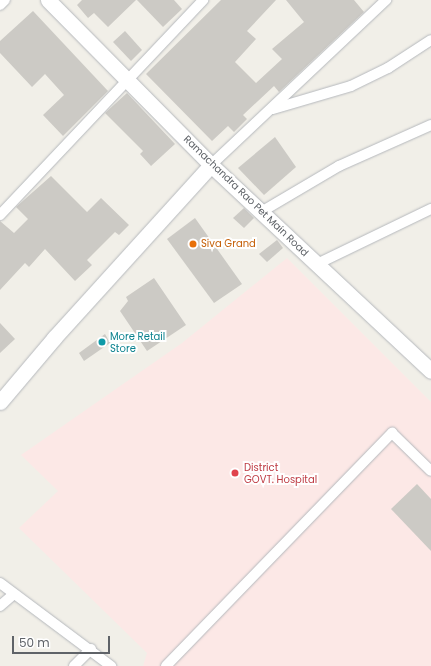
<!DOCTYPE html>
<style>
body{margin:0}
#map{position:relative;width:431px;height:666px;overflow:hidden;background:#f1efe8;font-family:Poppins,sans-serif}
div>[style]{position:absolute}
.medical>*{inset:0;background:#fce8e6}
.building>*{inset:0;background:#cccac5}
.roads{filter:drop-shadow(0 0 1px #b5b8bc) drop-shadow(0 0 1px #b5b8bc)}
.street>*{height:10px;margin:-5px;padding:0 5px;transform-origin:5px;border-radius:5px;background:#fff}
.secondary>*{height:15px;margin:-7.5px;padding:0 7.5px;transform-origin:7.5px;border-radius:7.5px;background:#fff}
.dots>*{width:11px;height:11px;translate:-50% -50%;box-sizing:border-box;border:2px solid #fff;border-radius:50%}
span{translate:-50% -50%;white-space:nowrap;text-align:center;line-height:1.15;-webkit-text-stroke:4px #fff;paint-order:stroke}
.street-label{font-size:10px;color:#5f6368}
.food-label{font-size:10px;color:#c56008}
.left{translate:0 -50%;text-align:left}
.culture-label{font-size:10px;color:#0d838f}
.health-label{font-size:10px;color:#be3a42}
.scale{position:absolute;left:12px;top:636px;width:98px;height:18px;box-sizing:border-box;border:2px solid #5f6368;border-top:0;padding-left:5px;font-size:12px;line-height:14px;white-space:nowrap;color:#5f6368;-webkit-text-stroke:3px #fff;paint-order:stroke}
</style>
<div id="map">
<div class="medical">
<div style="clip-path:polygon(287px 258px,431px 402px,431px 666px,143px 666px,147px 653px,19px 528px,58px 491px,21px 455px,182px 343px)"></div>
</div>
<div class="building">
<div style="clip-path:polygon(82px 0,136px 0,108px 27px,94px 13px,88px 18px,77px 5px)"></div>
<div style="clip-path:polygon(137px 0,174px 0,182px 9px,163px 27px)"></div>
<div style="clip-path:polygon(221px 0,276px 0,247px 31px,256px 39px,235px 62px,256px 83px,282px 59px,272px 49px,304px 22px,286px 0,354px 0,364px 12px,279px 92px,274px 86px,243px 115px,247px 119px,234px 132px,228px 126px,212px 141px,146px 74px)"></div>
<div style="clip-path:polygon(33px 11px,108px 91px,63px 136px,43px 115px,64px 95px,45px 74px,32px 87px,0 53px,0 41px)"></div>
<div style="clip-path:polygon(125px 31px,142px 50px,131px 61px,113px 42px)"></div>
<div style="clip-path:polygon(127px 93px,175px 144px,151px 166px,140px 154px,143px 151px,105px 113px)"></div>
<div style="clip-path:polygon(275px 137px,296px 167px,264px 195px,238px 168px)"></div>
<div style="clip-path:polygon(51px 176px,87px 212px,101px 198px,129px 225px,119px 235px,115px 232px,87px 260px,92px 265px,75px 281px,45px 249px,29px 267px,25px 263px,0 290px,0 221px,14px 233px,28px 219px,16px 207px)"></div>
<div style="clip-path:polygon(244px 208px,254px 218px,244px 228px,233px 218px)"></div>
<div style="clip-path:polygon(195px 218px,242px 284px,214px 303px,167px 239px)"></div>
<div style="clip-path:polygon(277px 240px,283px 248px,267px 262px,259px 254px)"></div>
<div style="clip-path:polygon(154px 278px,186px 325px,147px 351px,120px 311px,128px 301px,126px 297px)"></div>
<div style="clip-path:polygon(0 323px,15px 339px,0 353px)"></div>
<div style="clip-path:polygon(105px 334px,110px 343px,84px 361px,79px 353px)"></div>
<div style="clip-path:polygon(417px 484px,431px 499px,431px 551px,391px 509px)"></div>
</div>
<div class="roads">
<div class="street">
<div style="left:0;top:5px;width:7px;rotate:-45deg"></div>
<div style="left:273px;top:109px;width:81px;rotate:-16.4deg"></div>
<div style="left:351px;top:86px;width:41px;rotate:-25.9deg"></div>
<div style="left:388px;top:68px;width:51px;rotate:-33.1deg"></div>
<div style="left:211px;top:165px;width:241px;rotate:-43.3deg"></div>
<div style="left:261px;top:212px;width:91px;rotate:-30.5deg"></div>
<div style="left:339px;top:166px;width:101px;rotate:-24deg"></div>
<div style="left:0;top:215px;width:296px;rotate:-46.6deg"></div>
<div style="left:317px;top:264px;width:127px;rotate:-25.8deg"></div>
<div style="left:0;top:583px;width:139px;rotate:36.8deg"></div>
<div style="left:0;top:606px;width:18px;rotate:-41deg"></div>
<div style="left:74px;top:666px;width:24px;rotate:-45deg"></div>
<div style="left:166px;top:666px;width:325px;rotate:-45.9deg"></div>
<div style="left:392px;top:433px;width:54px;rotate:44.3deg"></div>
</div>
<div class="secondary">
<div style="left:48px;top:0;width:232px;rotate:45.3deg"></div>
<div style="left:211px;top:165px;width:301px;rotate:43.1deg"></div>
<div style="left:0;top:402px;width:84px;rotate:-49.8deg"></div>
<div style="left:54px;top:338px;width:234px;rotate:-47.8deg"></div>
</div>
</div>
<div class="dots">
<div style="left:193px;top:244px;background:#e8710a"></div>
<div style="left:102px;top:342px;background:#0f9aa8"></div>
<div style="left:235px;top:473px;background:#e0444e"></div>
</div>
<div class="street-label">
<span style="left:246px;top:196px;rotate:44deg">Ramachandra Rao Pet Main Road</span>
</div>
<div class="food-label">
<span class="left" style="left:201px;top:244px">Siva Grand</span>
</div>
<div class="culture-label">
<span class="left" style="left:110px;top:342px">More Retail<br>Store</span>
</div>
<div class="health-label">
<span class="left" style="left:244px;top:473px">District<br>GOVT. Hospital</span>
</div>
<div class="scale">50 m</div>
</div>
